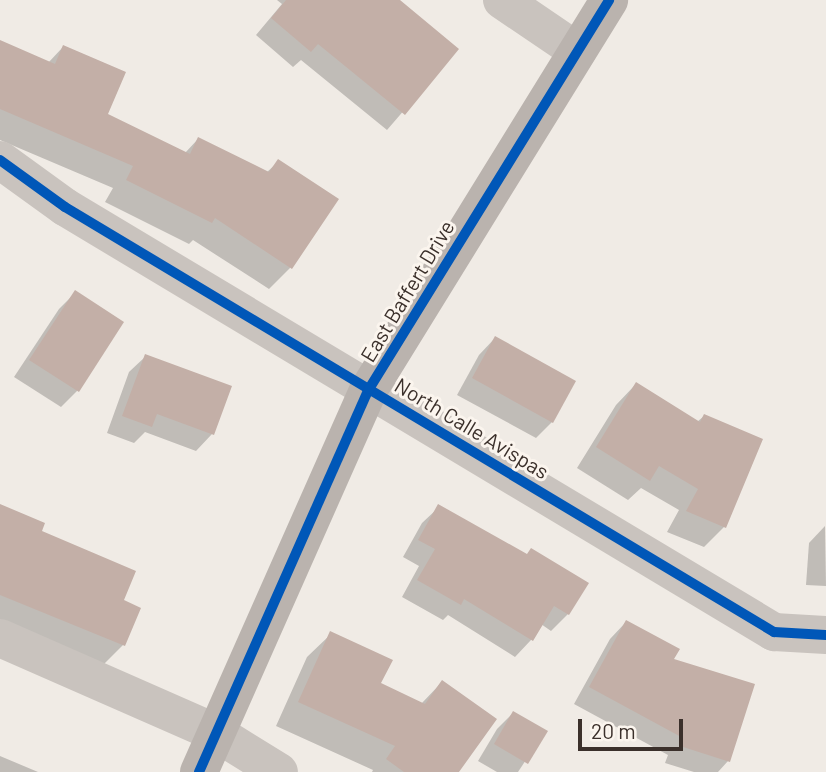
<!DOCTYPE html>
<style>
body{margin:0}
#map{position:relative;width:826px;height:772px;overflow:hidden;background:#f0ebe5;font-family:Barlow,sans-serif}
div>[style]{position:absolute}
.shadow>*{inset:0;background:#0003}
.building>*{inset:0;background:#c3afa7}
.street>*{height:38px;margin:-19px;padding:0 19px;transform-origin:19px;border-radius:19px;background:#c9c3be}
.secondary>*{height:38px;margin:-19px;padding:0 19px;transform-origin:19px;border-radius:19px;background:#bab3ae}
.cycleway>*{height:10px;margin:-5px;padding:0 5px;transform-origin:5px;border-radius:5px;background:#0057b8}
span{translate:-50% -50%;white-space:nowrap;text-align:center;line-height:1.15;-webkit-text-stroke:6px #fbf5ee;paint-order:stroke}
.street-label{font-size:21px;color:#3b302b}
.scale{position:absolute;left:578px;top:719px;width:105px;height:32px;box-sizing:border-box;border:4px solid #3b302b;border-top:0;padding-left:9px;font-size:21px;line-height:24px;white-space:nowrap;color:#3b302b;-webkit-text-stroke:5px #fbf5ee;paint-order:stroke}
</style>
<div id="map">
<div class="shadow">
<div style="clip-path:polygon(277px 0,375px 0,457px 49px,387px 130px,301px 60px,293px 67px,256px 35px,282px 4px)"></div>
<div style="clip-path:polygon(0 42px,48px 63px,63px 47px,106px 114px,185px 153px,198px 139px,266px 173px,279px 161px,290px 268px,269px 289px,193px 240px,189px 244px,105px 202px,113px 188px,0 140px)"></div>
<div style="clip-path:polygon(76px 292px,77px 391px,61px 407px,14px 377px,59px 309px)"></div>
<div style="clip-path:polygon(495px 338px,552px 422px,536px 438px,457px 395px,479px 355px)"></div>
<div style="clip-path:polygon(146px 356px,212px 434px,196px 451px,145px 432px,134px 443px,107px 433px,129px 372px)"></div>
<div style="clip-path:polygon(636px 384px,697px 422px,704px 416px,724px 527px,704px 547px,667px 532px,679px 510px,641px 488px,628px 500px,577px 468px,616px 405px)"></div>
<div style="clip-path:polygon(0 506px,39px 532px,121px 601px,123px 645px,103px 665px,0 623px)"></div>
<div style="clip-path:polygon(439px 507px,526px 555px,586px 584px,568px 614px,551px 631px,541px 624px,531px 640px,515px 657px,448px 615px,443px 620px,402px 597px,419px 566px,403px 557px,422px 523px)"></div>
<div style="clip-path:polygon(825px 526px,826px 586px,806px 585px,809px 543px)"></div>
<div style="clip-path:polygon(626px 622px,672px 660px,753px 686px,728px 761px,718px 772px,694px 772px,665px 763px,668px 755px,574px 704px,610px 639px)"></div>
<div style="clip-path:polygon(331px 634px,379px 684px,421px 704px,442px 682px,456px 772px,372px 772px,373px 770px,276px 726px,307px 657px)"></div>
<div style="clip-path:polygon(513px 713px,545px 731px,518px 772px,497px 772px,478px 761px,497px 729px)"></div>
<div style="clip-path:polygon(0 756px,38px 772px,0 772px)"></div>
</div>
<div class="building">
<div style="clip-path:polygon(286px 0,400px 0,459px 49px,405px 115px,318px 44px,311px 52px,271px 18px)"></div>
<div style="clip-path:polygon(0 40px,55px 64px,63px 45px,126px 72px,108px 114px,190px 154px,198px 137px,269px 172px,278px 159px,339px 199px,292px 269px,215px 218px,212px 223px,126px 180px,133px 166px,0 109px)"></div>
<div style="clip-path:polygon(75px 290px,124px 322px,79px 392px,29px 360px)"></div>
<div style="clip-path:polygon(495px 336px,576px 381px,553px 423px,472px 378px)"></div>
<div style="clip-path:polygon(145px 354px,232px 386px,214px 435px,157px 414px,152px 427px,122px 416px)"></div>
<div style="clip-path:polygon(636px 382px,700px 422px,704px 414px,763px 439px,726px 528px,686px 511px,698px 489px,659px 466px,650px 481px,596px 447px)"></div>
<div style="clip-path:polygon(0 504px,45px 523px,42px 531px,136px 571px,124px 600px,141px 608px,125px 646px,0 595px)"></div>
<div style="clip-path:polygon(438px 504px,527px 554px,531px 548px,589px 583px,569px 615px,554px 606px,533px 641px,464px 599px,461px 605px,417px 580px,435px 549px,418px 540px)"></div>
<div style="clip-path:polygon(626px 620px,680px 649px,674px 659px,755px 684px,730px 762px,680px 746px,683px 738px,589px 687px)"></div>
<div style="clip-path:polygon(330px 631px,393px 660px,381px 683px,425px 704px,442px 680px,497px 719px,459px 772px,404px 772px,386px 759px,395px 746px,298px 702px)"></div>
<div style="clip-path:polygon(513px 711px,548px 731px,528px 764px,494px 744px)"></div>
</div>
<div class="street">
<div style="left:502px;top:0;width:91px;rotate:34.2deg"></div>
<div style="left:0;top:160px;width:80px;rotate:35.9deg"></div>
<div style="left:65px;top:207px;width:827px;rotate:30.94deg"></div>
<div style="left:774px;top:632px;width:52px;rotate:3.3deg"></div>
<div style="left:0;top:638px;width:236px;rotate:23.7deg"></div>
<div style="left:216px;top:733px;width:74px;rotate:31.8deg"></div>
</div>
<div class="secondary">
<div style="left:199px;top:772px;width:419px;rotate:-66.1deg"></div>
<div style="left:369px;top:389px;width:457px;rotate:-58.3deg"></div>
</div>
<div class="cycleway">
<div style="left:0;top:160px;width:80px;rotate:35.9deg"></div>
<div style="left:65px;top:207px;width:827px;rotate:30.94deg"></div>
<div style="left:774px;top:632px;width:52px;rotate:3.3deg"></div>
<div style="left:199px;top:772px;width:419px;rotate:-66.1deg"></div>
<div style="left:369px;top:389px;width:457px;rotate:-58.3deg"></div>
</div>
<div class="street-label">
<span style="left:407px;top:291px;rotate:-59deg">East Baffert Drive</span>
<span style="left:472px;top:428px;rotate:31deg">North Calle Avispas</span>
</div>
<div class="scale">20 m</div>
</div>
